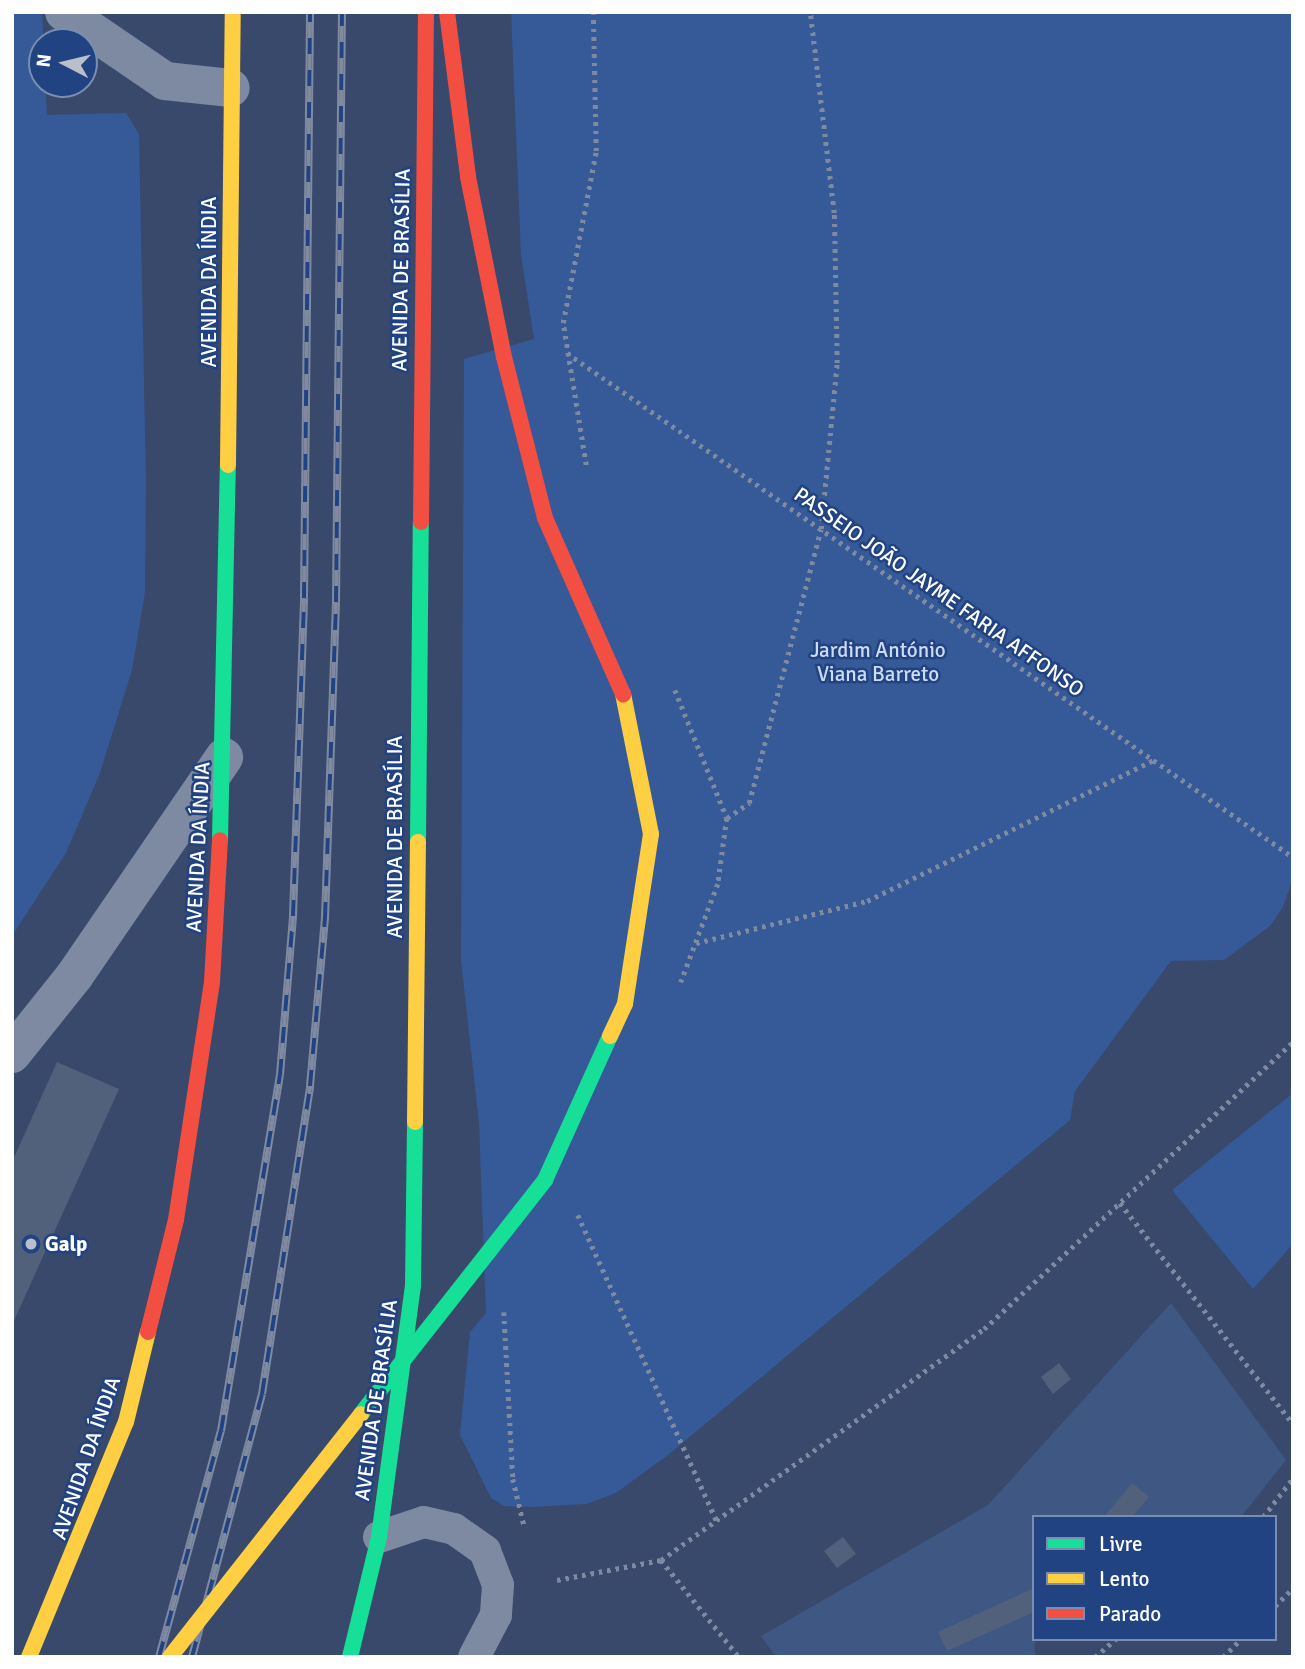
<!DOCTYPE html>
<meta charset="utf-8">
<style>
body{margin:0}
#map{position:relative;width:1305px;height:1669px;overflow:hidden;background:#38496b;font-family:Signika,sans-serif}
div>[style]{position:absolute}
.green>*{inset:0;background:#365998}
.water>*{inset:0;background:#3f5783}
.building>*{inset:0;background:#51607b}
.path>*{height:4.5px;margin-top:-2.25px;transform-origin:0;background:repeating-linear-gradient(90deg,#7e8aa1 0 3.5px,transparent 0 8.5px)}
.lane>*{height:32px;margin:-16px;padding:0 16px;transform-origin:16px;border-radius:16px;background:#7e8aa1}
.street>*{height:38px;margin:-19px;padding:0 19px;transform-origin:19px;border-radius:19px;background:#7e8aa1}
.fast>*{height:16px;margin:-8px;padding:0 8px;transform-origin:8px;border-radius:8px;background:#16e098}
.slow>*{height:16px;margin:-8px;padding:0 8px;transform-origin:8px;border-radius:8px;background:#ffcf43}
.jam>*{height:16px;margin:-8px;padding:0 8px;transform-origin:8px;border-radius:8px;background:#f24e42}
.rail>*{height:8px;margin-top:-4px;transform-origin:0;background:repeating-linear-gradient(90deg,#224381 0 16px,#7f8aa1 0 32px);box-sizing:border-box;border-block:2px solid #7f8aa1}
.fast-bridge>*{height:16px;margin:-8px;padding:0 8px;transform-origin:8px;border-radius:8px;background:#16e098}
.slow-bridge>*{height:16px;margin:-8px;padding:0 8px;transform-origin:8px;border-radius:8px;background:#ffcf43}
.jam-bridge>*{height:16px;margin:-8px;padding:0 8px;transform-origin:8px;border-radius:8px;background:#f24e42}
.dots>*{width:19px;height:19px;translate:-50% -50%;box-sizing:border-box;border:4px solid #224381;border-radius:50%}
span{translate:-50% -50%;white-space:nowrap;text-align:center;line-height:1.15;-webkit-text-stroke:5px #224381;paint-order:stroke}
.street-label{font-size:21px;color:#fff}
.park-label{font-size:21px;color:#ccdbf6}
.poi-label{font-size:21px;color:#fff;font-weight:700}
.left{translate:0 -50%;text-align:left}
.frame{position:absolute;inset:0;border:14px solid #fff;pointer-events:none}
.legend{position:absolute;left:1032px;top:1515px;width:245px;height:126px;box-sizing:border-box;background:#224381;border:2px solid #7a8eb3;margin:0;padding:9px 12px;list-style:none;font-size:21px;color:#fff}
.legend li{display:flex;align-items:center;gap:14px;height:35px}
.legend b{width:35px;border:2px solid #7a8eb3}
.north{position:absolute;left:28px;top:28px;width:70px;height:70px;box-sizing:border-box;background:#224381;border:2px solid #7a8eb3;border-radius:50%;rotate:277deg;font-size:19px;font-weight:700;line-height:28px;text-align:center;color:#fff}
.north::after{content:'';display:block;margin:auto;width:24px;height:32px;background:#b9bfcb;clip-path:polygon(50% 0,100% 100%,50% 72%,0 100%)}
</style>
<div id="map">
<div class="green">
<div style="clip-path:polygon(12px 12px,42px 12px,47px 115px,126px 113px,139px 134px,146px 481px,145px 592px,132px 670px,100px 773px,66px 853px,12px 936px)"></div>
<div style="clip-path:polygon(511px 12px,1293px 12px,1293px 878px,1283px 907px,1270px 926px,1224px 960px,1171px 961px,1075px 1091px,1070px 1120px,668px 1455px,616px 1493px,586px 1504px,532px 1507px,504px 1506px,491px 1498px,460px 1435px,470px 1332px,486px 1313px,479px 1123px,461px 960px,464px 359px,534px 339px,521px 255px)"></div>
<div style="clip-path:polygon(1293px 1093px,1293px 1244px,1253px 1289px,1172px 1190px)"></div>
</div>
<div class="water">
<div style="clip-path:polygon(1171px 1303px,1286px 1460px,1241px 1517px,1034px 1517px,1035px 1657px,776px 1657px,761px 1636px,988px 1505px)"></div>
</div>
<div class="building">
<div style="clip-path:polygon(57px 1062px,119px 1089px,12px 1325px,12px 1162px)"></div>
<div style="clip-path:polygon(1059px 1363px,1071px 1379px,1053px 1394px,1041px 1377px)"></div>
<div style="clip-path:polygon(1132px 1483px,1149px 1497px,1132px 1517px,1104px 1517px)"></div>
<div style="clip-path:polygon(843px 1537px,856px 1554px,837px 1568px,824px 1551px)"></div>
<div style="clip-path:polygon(1034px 1588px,1034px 1612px,947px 1651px,938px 1632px)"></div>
</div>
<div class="path">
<div style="left:567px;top:353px;width:884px;rotate:34.77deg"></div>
<div style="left:586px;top:465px;width:144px;rotate:-99.2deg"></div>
<div style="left:563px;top:323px;width:175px;rotate:-79.1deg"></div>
<div style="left:596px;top:151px;width:139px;rotate:-91.2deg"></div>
<div style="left:675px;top:690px;width:138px;rotate:67.9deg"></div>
<div style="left:727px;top:818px;width:67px;rotate:97.8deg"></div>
<div style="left:718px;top:884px;width:105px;rotate:110.7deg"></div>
<div style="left:727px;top:818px;width:27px;rotate:-34deg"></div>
<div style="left:749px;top:803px;width:283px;rotate:-75.3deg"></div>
<div style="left:821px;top:529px;width:167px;rotate:-84.5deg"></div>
<div style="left:837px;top:363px;width:150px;rotate:-91.1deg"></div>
<div style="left:834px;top:213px;width:202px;rotate:-96.8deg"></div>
<div style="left:696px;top:943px;width:176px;rotate:-13.8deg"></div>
<div style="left:867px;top:901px;width:320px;rotate:-26.2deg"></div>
<div style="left:1120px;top:1203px;width:281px;rotate:51.9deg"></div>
<div style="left:578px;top:1215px;width:336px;rotate:65.6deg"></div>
<div style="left:504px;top:1312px;width:167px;rotate:86.9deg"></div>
<div style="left:513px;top:1479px;width:47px;rotate:76.6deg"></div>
<div style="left:1263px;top:1517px;width:49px;rotate:-52.4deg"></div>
<div style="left:661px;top:1560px;width:124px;rotate:51.2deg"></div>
<div style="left:557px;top:1580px;width:106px;rotate:-10.9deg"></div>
<div style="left:661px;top:1560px;width:397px;rotate:-35.6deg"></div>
<div style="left:984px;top:1329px;width:422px;rotate:-42.9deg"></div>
<div style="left:1275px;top:1606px;width:25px;rotate:-45deg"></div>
<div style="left:1095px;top:1657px;width:28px;rotate:-41deg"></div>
<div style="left:1223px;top:1657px;width:25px;rotate:-45deg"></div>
</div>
<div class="lane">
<div style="left:379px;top:1537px;width:47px;rotate:-18.4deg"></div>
<div style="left:424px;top:1522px;width:31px;rotate:13deg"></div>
<div style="left:454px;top:1529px;width:38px;rotate:35deg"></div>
<div style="left:485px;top:1551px;width:36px;rotate:69deg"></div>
<div style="left:498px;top:1585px;width:30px;rotate:94deg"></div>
<div style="left:496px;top:1615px;width:47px;rotate:117.6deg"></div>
</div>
<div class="street">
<div style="left:64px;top:12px;width:122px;rotate:34.3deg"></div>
<div style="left:165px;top:81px;width:66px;rotate:6.1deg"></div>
<div style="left:12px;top:1054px;width:101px;rotate:-51.4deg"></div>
<div style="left:75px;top:975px;width:264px;rotate:-55.6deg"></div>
</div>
<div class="fast">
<div style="left:220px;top:840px;width:375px;rotate:-88.8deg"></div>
<div style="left:418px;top:842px;width:320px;rotate:-89.5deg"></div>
<div style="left:350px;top:1657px;width:123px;rotate:-76.4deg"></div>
<div style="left:379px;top:1537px;width:253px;rotate:-82.3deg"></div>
<div style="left:413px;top:1286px;width:164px;rotate:-89.3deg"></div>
</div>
<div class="slow">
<div style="left:228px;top:465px;width:453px;rotate:-89.4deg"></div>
<div style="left:415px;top:1122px;width:280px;rotate:-89.4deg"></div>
<div style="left:29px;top:1657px;width:254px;rotate:-67.6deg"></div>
<div style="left:126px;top:1422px;width:93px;rotate:-76.3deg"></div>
</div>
<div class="jam">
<div style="left:447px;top:12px;width:166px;rotate:82.7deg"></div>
<div style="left:468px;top:177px;width:184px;rotate:78.7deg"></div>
<div style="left:421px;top:522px;width:510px;rotate:-89.44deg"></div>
<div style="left:148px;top:1332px;width:115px;rotate:-76deg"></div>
<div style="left:176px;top:1220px;width:241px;rotate:-81.4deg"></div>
<div style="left:212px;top:982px;width:142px;rotate:-86.8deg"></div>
</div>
<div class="rail">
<div style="left:159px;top:1657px;width:234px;rotate:-74.7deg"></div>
<div style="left:221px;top:1431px;width:361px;rotate:-80.6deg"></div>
<div style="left:280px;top:1075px;width:160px;rotate:-85.3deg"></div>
<div style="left:293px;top:916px;width:318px;rotate:-88deg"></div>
<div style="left:304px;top:598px;width:586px;rotate:-89.41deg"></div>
<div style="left:192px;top:1657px;width:272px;rotate:-75.1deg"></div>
<div style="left:262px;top:1394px;width:312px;rotate:-81.1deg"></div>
<div style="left:310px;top:1086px;width:169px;rotate:-84.9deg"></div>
<div style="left:325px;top:918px;width:316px;rotate:-88deg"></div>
<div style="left:336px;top:602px;width:590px;rotate:-89.42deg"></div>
</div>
<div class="fast-bridge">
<div style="left:361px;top:1414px;width:298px;rotate:-51.8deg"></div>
<div style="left:545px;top:1180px;width:158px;rotate:-65.7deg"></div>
</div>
<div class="slow-bridge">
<div style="left:610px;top:1036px;width:35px;rotate:-65deg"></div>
<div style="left:625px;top:1004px;width:172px;rotate:-81.3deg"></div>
<div style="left:651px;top:834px;width:143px;rotate:-101.3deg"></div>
<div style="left:170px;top:1657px;width:309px;rotate:-51.8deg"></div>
</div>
<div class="jam-bridge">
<div style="left:504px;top:357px;width:166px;rotate:75.7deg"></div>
<div style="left:545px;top:518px;width:193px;rotate:66.1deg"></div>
</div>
<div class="dots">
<div style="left:31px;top:1244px;background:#b9bfcb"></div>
</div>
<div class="street-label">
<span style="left:401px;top:270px;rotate:-89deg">AVENIDA DE BRASÍLIA</span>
<span style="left:209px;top:282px;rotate:-90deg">AVENIDA DA ÍNDIA</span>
<span style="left:939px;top:592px;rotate:35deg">PASSEIO JOÃO JAYME FARIA AFFONSO</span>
<span style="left:395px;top:837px;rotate:-90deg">AVENIDA DE BRASÍLIA</span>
<span style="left:198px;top:847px;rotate:-87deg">AVENIDA DA ÍNDIA</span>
<span style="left:376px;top:1400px;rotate:-82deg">AVENIDA DE BRASÍLIA</span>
<span style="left:86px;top:1458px;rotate:-71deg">AVENIDA DA ÍNDIA</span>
</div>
<div class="park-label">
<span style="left:878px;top:662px">Jardim António<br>Viana Barreto</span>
</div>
<div class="poi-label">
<span class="left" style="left:45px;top:1244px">Galp</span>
</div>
<div class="frame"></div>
<ul class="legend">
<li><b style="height:9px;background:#16e098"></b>Livre</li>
<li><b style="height:9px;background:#ffcf43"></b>Lento</li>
<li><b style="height:9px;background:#f24e42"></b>Parado</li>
</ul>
<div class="north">N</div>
</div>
